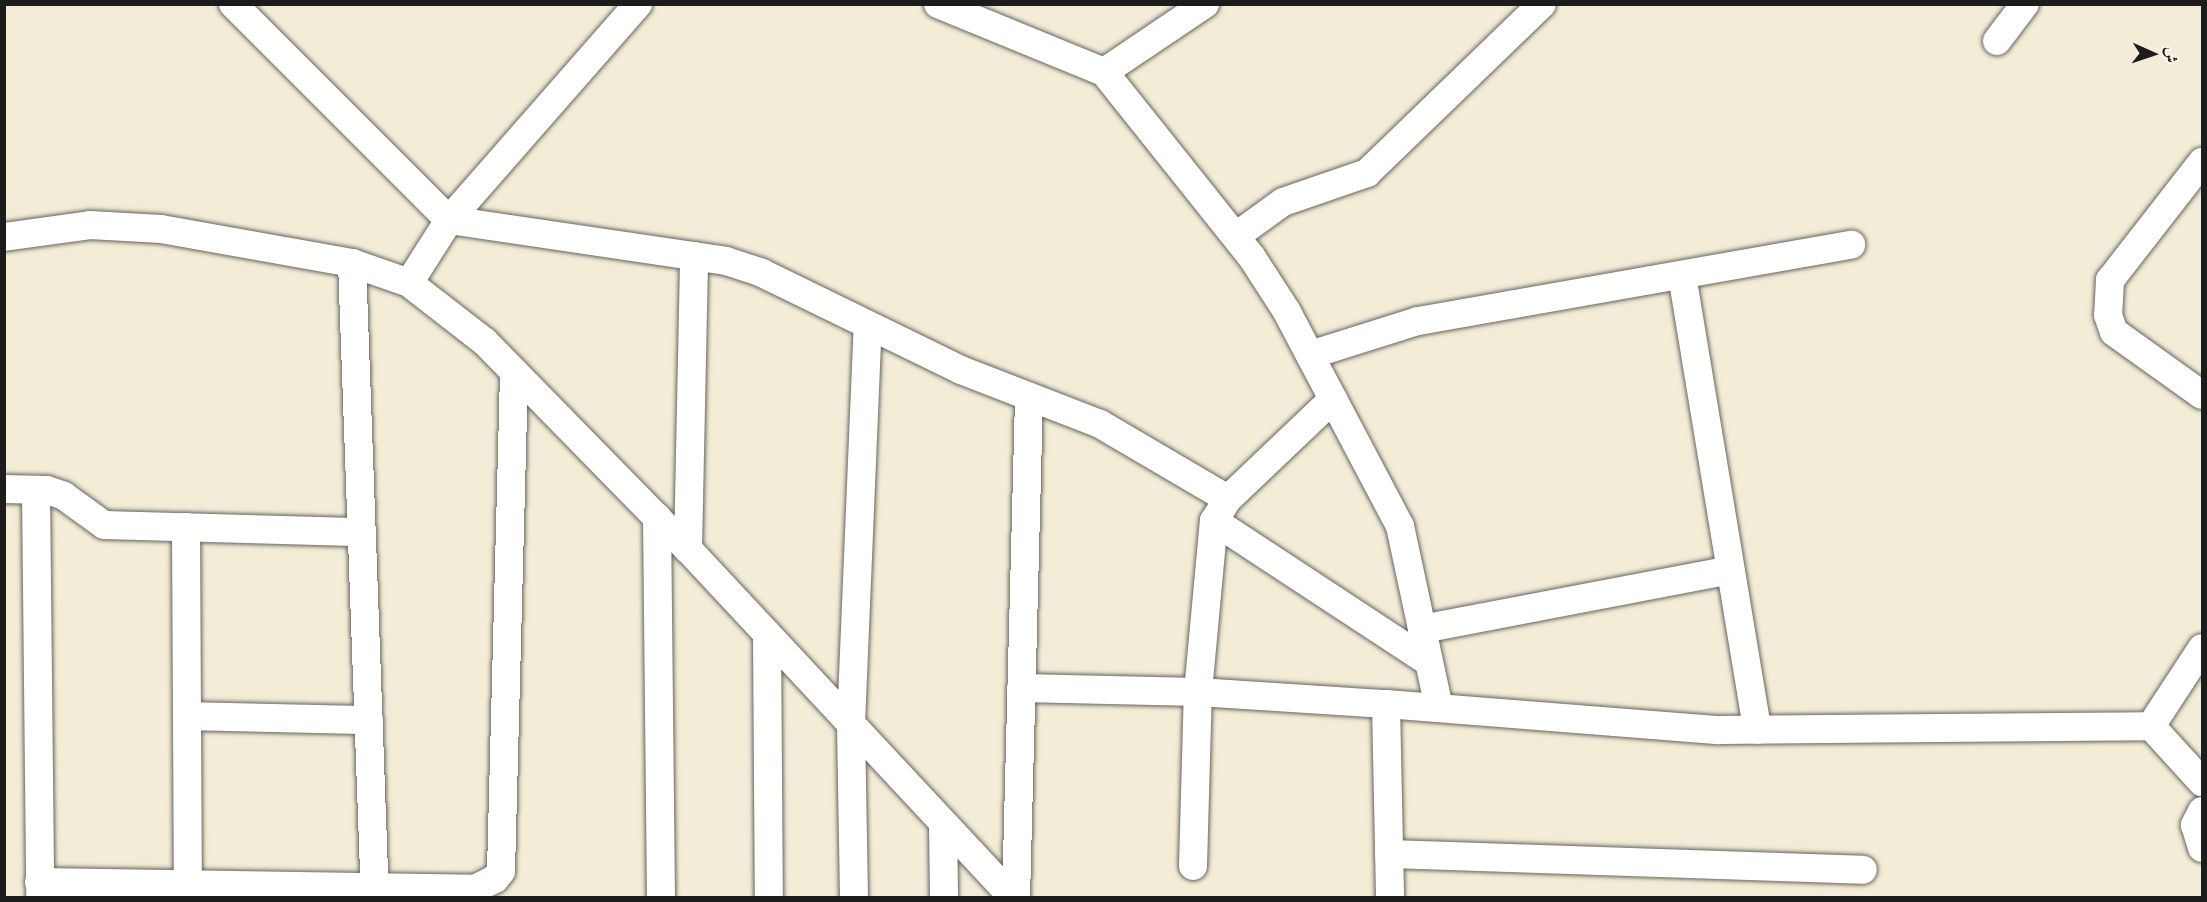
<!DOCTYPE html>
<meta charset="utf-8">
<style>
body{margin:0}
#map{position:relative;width:2207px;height:902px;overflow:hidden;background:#f3edd7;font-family:"IM FELL French Canon",Amiri,serif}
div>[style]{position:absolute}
.roads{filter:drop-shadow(0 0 2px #67655d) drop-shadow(0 0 2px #67655d)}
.street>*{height:28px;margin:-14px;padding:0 14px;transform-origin:14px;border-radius:14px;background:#fff}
span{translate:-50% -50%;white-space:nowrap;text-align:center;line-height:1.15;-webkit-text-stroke:4.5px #fbf7ec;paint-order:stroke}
.frame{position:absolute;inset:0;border:6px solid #1c1c1c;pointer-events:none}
.north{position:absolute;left:2123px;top:24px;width:60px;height:60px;-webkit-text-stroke:4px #fbf7ec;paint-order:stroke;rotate:93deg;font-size:16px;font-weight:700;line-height:24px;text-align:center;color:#1c1c1c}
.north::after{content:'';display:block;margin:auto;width:21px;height:27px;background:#1c1c1c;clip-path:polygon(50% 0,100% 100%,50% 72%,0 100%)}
</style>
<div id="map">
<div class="roads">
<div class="street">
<div style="left:233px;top:4px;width:305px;rotate:45deg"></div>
<div style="left:449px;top:220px;width:280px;rotate:8.4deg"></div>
<div style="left:726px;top:261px;width:38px;rotate:18deg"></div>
<div style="left:762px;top:273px;width:221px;rotate:26deg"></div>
<div style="left:961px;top:370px;width:149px;rotate:21.2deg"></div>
<div style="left:1100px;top:424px;width:148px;rotate:30.4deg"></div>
<div style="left:938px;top:4px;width:179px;rotate:22.3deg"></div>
<div style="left:1104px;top:72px;width:236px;rotate:51.4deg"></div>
<div style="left:1251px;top:256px;width:64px;rotate:57.1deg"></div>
<div style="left:1286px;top:310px;width:244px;rotate:62.2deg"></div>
<div style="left:1400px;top:526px;width:186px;rotate:77.9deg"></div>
<div style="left:1997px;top:41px;width:46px;rotate:-52.9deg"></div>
<div style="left:1104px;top:72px;width:122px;rotate:-34deg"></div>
<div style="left:2202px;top:162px;width:150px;rotate:127.9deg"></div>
<div style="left:2110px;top:280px;width:35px;rotate:93deg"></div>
<div style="left:2108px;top:315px;width:18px;rotate:71deg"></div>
<div style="left:2114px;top:332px;width:108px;rotate:35.6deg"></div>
<div style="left:1236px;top:236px;width:58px;rotate:-35.9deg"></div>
<div style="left:1283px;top:202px;width:89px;rotate:-19deg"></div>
<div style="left:1367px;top:173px;width:243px;rotate:-44deg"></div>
<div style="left:4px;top:237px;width:87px;rotate:-7.9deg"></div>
<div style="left:90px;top:225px;width:71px;rotate:3.2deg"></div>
<div style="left:161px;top:229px;width:194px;rotate:10.1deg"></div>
<div style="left:352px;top:263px;width:60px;rotate:19.3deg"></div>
<div style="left:409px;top:283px;width:96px;rotate:37.8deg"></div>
<div style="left:485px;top:342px;width:290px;rotate:45.6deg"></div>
<div style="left:688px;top:549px;width:477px;rotate:47deg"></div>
<div style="left:352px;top:263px;width:635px;rotate:87.93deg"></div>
<div style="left:1682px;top:275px;width:461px;rotate:80.6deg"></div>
<div style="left:409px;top:283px;width:75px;rotate:-57.6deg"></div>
<div style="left:449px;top:220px;width:287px;rotate:-48.8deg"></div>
<div style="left:1310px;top:355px;width:113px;rotate:-17.5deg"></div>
<div style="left:1418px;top:321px;width:440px;rotate:-10deg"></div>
<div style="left:4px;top:489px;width:43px;rotate:1.3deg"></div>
<div style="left:47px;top:490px;width:18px;rotate:19deg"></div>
<div style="left:64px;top:496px;width:49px;rotate:35.9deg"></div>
<div style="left:104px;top:525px;width:258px;rotate:1.6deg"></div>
<div style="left:36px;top:490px;width:408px;rotate:89.4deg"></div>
<div style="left:657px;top:517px;width:381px;rotate:89.4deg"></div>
<div style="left:1214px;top:521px;width:257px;rotate:33.3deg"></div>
<div style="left:186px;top:527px;width:371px;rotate:89.7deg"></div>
<div style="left:688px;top:549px;width:293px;rotate:-88.8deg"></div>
<div style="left:1422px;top:629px;width:314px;rotate:-10.8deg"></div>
<div style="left:767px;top:634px;width:264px;rotate:89.6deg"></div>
<div style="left:1021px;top:688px;width:177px;rotate:1.3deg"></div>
<div style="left:1198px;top:692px;width:188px;rotate:3.7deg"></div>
<div style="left:1386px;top:704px;width:334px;rotate:4.5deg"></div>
<div style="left:1719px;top:730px;width:432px;rotate:-0.5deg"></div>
<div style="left:2151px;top:726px;width:76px;rotate:47.7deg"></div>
<div style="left:1386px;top:704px;width:194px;rotate:88.8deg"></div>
<div style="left:187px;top:716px;width:182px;rotate:1.3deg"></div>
<div style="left:2151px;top:726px;width:93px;rotate:-56.8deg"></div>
<div style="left:2202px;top:811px;width:16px;rotate:117deg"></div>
<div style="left:2195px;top:825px;width:24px;rotate:73deg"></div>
<div style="left:943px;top:823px;width:75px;rotate:89.2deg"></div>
<div style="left:1389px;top:854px;width:474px;rotate:1.9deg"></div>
<div style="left:1193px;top:866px;width:174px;rotate:-88.4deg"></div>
<div style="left:1198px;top:692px;width:172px;rotate:-84.7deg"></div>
<div style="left:1214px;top:521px;width:26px;rotate:-58deg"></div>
<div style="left:1228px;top:499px;width:145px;rotate:-43.6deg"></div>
<div style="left:39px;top:882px;width:436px;rotate:0.9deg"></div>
<div style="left:475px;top:889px;width:22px;rotate:-27deg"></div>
<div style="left:495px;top:879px;width:10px;rotate:-53deg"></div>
<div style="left:501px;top:871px;width:499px;rotate:-88.5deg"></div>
<div style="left:854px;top:898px;width:174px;rotate:-91deg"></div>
<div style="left:851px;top:724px;width:398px;rotate:-87.6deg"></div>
<div style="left:1016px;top:898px;width:501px;rotate:-88.51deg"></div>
</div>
</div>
<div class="frame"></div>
<div class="north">ش</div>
</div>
